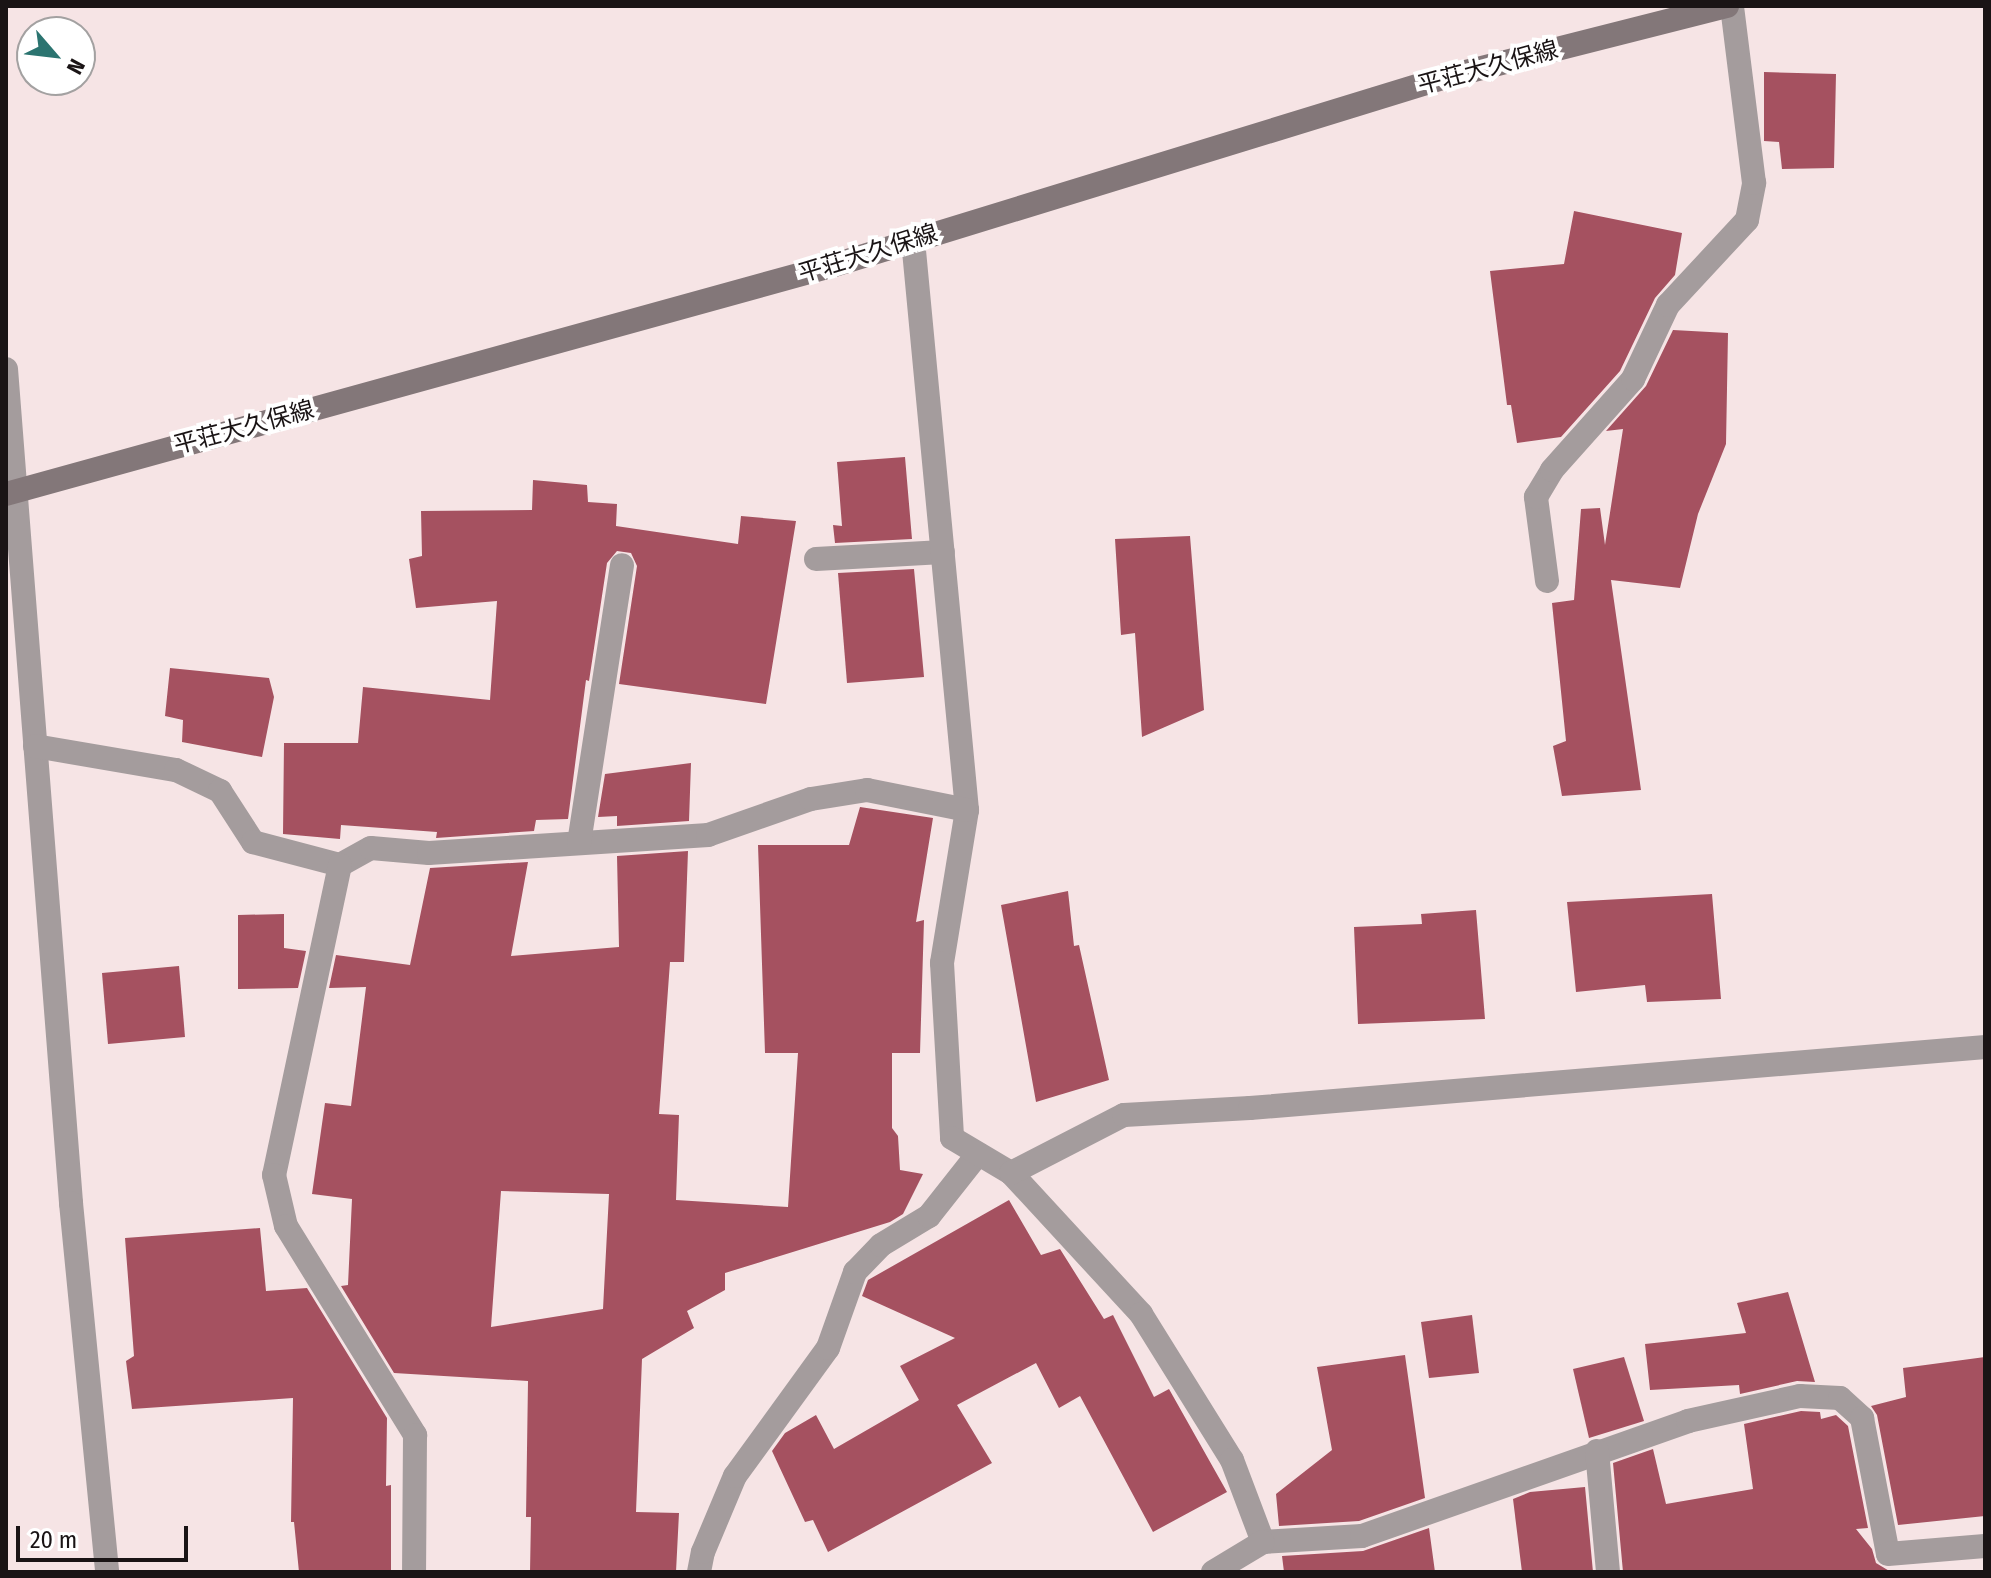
<!DOCTYPE html>
<meta charset="utf-8">
<style>
body{margin:0}
#map{position:relative;width:1991px;height:1578px;overflow:hidden;background:#f6e4e5;font-family:"Fira Sans Condensed","Noto Sans JP",sans-serif}
div>[style]{position:absolute}
.building>*{inset:0;background:#a55160}
.lane>*{height:24px;margin:-12px;padding:0 12px;transform-origin:12px;border-radius:12px;background:#a49c9d}
.street>*{height:24px;margin:-12px;padding:0 12px;transform-origin:12px;border-radius:12px;background:#a49c9d}
.secondary>*{height:24px;margin:-12px;padding:0 12px;transform-origin:12px;border-radius:12px;background:#837779}
span{translate:-50% -50%;white-space:nowrap;text-align:center;line-height:1.15;-webkit-text-stroke:8px #fff;paint-order:stroke}
.street-label{font-size:24px;color:#1a1415}
.frame{position:absolute;inset:0;border:8px solid #1a1415;pointer-events:none}
.north{position:absolute;left:16px;top:16px;width:80px;height:80px;box-sizing:border-box;background:#fff;border:2px solid #a3a1a1;border-radius:50%;rotate:118deg;font-size:22px;font-weight:700;line-height:32px;text-align:center;color:#1a1415}
.north::after{content:'';display:block;margin:auto;width:28px;height:36px;background:#2b7470;clip-path:polygon(50% 0,100% 100%,50% 72%,0 100%)}
.scale{position:absolute;left:16px;top:1526px;width:172px;height:36px;box-sizing:border-box;border:4px solid #1a1415;border-top:0;padding-left:10px;font-size:24px;line-height:28px;white-space:nowrap;color:#1a1415;-webkit-text-stroke:6px #fff;paint-order:stroke}
</style>
<div id="map">
<div class="building">
<div style="clip-path:polygon(1764px 72px,1836px 74px,1834px 168px,1782px 169px,1779px 142px,1764px 141px)"></div>
<div style="clip-path:polygon(1574px 211px,1682px 233px,1675px 275px,1655px 298px,1620px 371px,1561px 437px,1517px 443px,1511px 405px,1507px 405px,1490px 271px,1564px 264px)"></div>
<div style="clip-path:polygon(1673px 330px,1728px 333px,1726px 444px,1698px 514px,1680px 588px,1611px 580px,1641px 790px,1562px 796px,1553px 746px,1566px 741px,1552px 603px,1574px 600px,1581px 509px,1600px 508px,1605px 545px,1623px 429px,1606px 431px,1646px 386px)"></div>
<div style="clip-path:polygon(905px 457px,912px 539px,835px 543px,833px 525px,842px 526px,837px 462px)"></div>
<div style="clip-path:polygon(533px 480px,587px 485px,588px 502px,617px 504px,616px 526px,738px 544px,741px 516px,796px 521px,766px 704px,619px 684px,637px 566px,631px 553px,617px 551px,607px 563px,589px 681px,586px 680px,568px 819px,536px 820px,534px 831px,436px 838px,437px 832px,341px 825px,340px 839px,283px 834px,284px 743px,358px 743px,363px 687px,490px 700px,497px 601px,416px 608px,409px 559px,422px 556px,421px 511px,532px 510px)"></div>
<div style="clip-path:polygon(1190px 536px,1204px 710px,1142px 737px,1135px 633px,1121px 635px,1115px 539px)"></div>
<div style="clip-path:polygon(914px 569px,924px 677px,847px 683px,838px 573px)"></div>
<div style="clip-path:polygon(170px 668px,269px 678px,274px 697px,262px 757px,182px 742px,183px 720px,165px 716px)"></div>
<div style="clip-path:polygon(691px 763px,689px 821px,617px 826px,617px 816px,598px 817px,605px 774px)"></div>
<div style="clip-path:polygon(evenodd,860px 807px,933px 818px,916px 922px,924px 920px,920px 1053px,892px 1053px,892px 1128px,898px 1136px,900px 1170px,923px 1174px,903px 1214px,890px 1222px,725px 1273px,725px 1290px,687px 1311px,694px 1328px,642px 1359px,636px 1512px,679px 1513px,676px 1572px,530px 1572px,531px 1517px,526px 1517px,528px 1381px,394px 1373px,341px 1286px,348px 1285px,352px 1199px,312px 1194px,325px 1103px,351px 1106px,366px 987px,329px 988px,336px 955px,410px 965px,430px 868px,528px 862px,511px 956px,619px 947px,617px 856px,688px 851px,684px 962px,670px 962px,659px 1114px,679px 1115px,676px 1200px,788px 1207px,798px 1053px,765px 1053px,758px 845px,849px 845px,860px 807px,501px 1191px,609px 1194px,603px 1309px,491px 1327px,501px 1191px)"></div>
<div style="clip-path:polygon(1068px 891px,1074px 946px,1079px 945px,1109px 1080px,1036px 1102px,1001px 905px)"></div>
<div style="clip-path:polygon(1712px 894px,1721px 999px,1647px 1002px,1645px 985px,1576px 992px,1567px 902px)"></div>
<div style="clip-path:polygon(1476px 910px,1485px 1019px,1358px 1024px,1354px 927px,1422px 924px,1421px 914px)"></div>
<div style="clip-path:polygon(284px 914px,284px 948px,306px 951px,298px 988px,238px 989px,238px 915px)"></div>
<div style="clip-path:polygon(179px 966px,185px 1037px,108px 1044px,102px 973px)"></div>
<div style="clip-path:polygon(1009px 1200px,1041px 1255px,1060px 1249px,1104px 1319px,1113px 1315px,1154px 1397px,1169px 1389px,1227px 1492px,1153px 1532px,1080px 1396px,1059px 1408px,1036px 1363px,957px 1405px,992px 1463px,828px 1552px,813px 1520px,805px 1522px,772px 1451px,785px 1433px,816px 1415px,834px 1449px,919px 1400px,900px 1366px,955px 1338px,862px 1296px,868px 1280px)"></div>
<div style="clip-path:polygon(260px 1228px,266px 1291px,307px 1288px,387px 1418px,386px 1486px,391px 1485px,391px 1572px,299px 1572px,294px 1522px,291px 1522px,293px 1398px,132px 1409px,126px 1361px,134px 1356px,125px 1238px)"></div>
<div style="clip-path:polygon(1788px 1292px,1815px 1382px,1797px 1381px,1740px 1394px,1739px 1385px,1650px 1390px,1645px 1344px,1746px 1333px,1737px 1303px)"></div>
<div style="clip-path:polygon(1472px 1315px,1479px 1373px,1429px 1378px,1421px 1322px)"></div>
<div style="clip-path:polygon(1405px 1355px,1425px 1498px,1359px 1521px,1279px 1526px,1276px 1494px,1332px 1450px,1317px 1367px)"></div>
<div style="clip-path:polygon(1624px 1357px,1644px 1421px,1589px 1438px,1573px 1369px)"></div>
<div style="clip-path:polygon(1985px 1357px,1985px 1516px,1898px 1525px,1877px 1415px,1871px 1406px,1906px 1397px,1903px 1368px)"></div>
<div style="clip-path:polygon(1801px 1411px,1820px 1412px,1821px 1419px,1836px 1415px,1848px 1426px,1868px 1528px,1856px 1529px,1872px 1549px,1876px 1563px,1891px 1572px,1623px 1572px,1613px 1463px,1653px 1449px,1666px 1504px,1753px 1489px,1744px 1424px)"></div>
<div style="clip-path:polygon(1585px 1487px,1593px 1572px,1522px 1572px,1513px 1499px,1530px 1492px)"></div>
<div style="clip-path:polygon(1429px 1528px,1435px 1572px,1284px 1572px,1282px 1556px,1363px 1551px)"></div>
</div>
<div class="lane">
<div style="left:816px;top:559px;width:127px;rotate:-3.2deg"></div>
<div style="left:699px;top:1572px;width:20px;rotate:-79deg"></div>
<div style="left:703px;top:1552px;width:82px;rotate:-67.2deg"></div>
<div style="left:735px;top:1476px;width:158px;rotate:-54deg"></div>
<div style="left:828px;top:1348px;width:81px;rotate:-70.4deg"></div>
<div style="left:855px;top:1272px;width:37px;rotate:-46deg"></div>
<div style="left:881px;top:1245px;width:56px;rotate:-31.1deg"></div>
<div style="left:929px;top:1216px;width:79px;rotate:-51.7deg"></div>
</div>
<div class="street">
<div style="left:913px;top:240px;width:573px;rotate:84.59deg"></div>
<div style="left:967px;top:810px;width:155px;rotate:99.3deg"></div>
<div style="left:942px;top:963px;width:175px;rotate:86.7deg"></div>
<div style="left:952px;top:1138px;width:69px;rotate:30.7deg"></div>
<div style="left:1011px;top:1173px;width:192px;rotate:47.3deg"></div>
<div style="left:1141px;top:1314px;width:172px;rotate:58.1deg"></div>
<div style="left:1232px;top:1460px;width:88px;rotate:69.3deg"></div>
<div style="left:1263px;top:1542px;width:99px;rotate:-3.5deg"></div>
<div style="left:1362px;top:1536px;width:346px;rotate:-19.4deg"></div>
<div style="left:1688px;top:1421px;width:115px;rotate:-12.6deg"></div>
<div style="left:1800px;top:1396px;width:40px;rotate:2.9deg"></div>
<div style="left:1840px;top:1398px;width:30px;rotate:42deg"></div>
<div style="left:1862px;top:1418px;width:138px;rotate:79.2deg"></div>
<div style="left:1888px;top:1554px;width:97px;rotate:-4.7deg"></div>
<div style="left:6px;top:369px;width:837px;rotate:85.54deg"></div>
<div style="left:71px;top:1203px;width:371px;rotate:84.4deg"></div>
<div style="left:1547px;top:581px;width:85px;rotate:-97.5deg"></div>
<div style="left:1536px;top:497px;width:31px;rotate:-59deg"></div>
<div style="left:1552px;top:470px;width:122px;rotate:-48.3deg"></div>
<div style="left:1633px;top:379px;width:82px;rotate:-64.7deg"></div>
<div style="left:1668px;top:305px;width:116px;rotate:-47.1deg"></div>
<div style="left:1747px;top:220px;width:38px;rotate:-79deg"></div>
<div style="left:1754px;top:183px;width:178px;rotate:-97.1deg"></div>
<div style="left:35px;top:746px;width:143px;rotate:9.7deg"></div>
<div style="left:176px;top:770px;width:49px;rotate:25.5deg"></div>
<div style="left:220px;top:791px;width:61px;rotate:57.1deg"></div>
<div style="left:253px;top:842px;width:90px;rotate:14.8deg"></div>
<div style="left:340px;top:865px;width:35px;rotate:-29deg"></div>
<div style="left:371px;top:848px;width:58px;rotate:4.9deg"></div>
<div style="left:429px;top:853px;width:280px;rotate:-3.7deg"></div>
<div style="left:708px;top:835px;width:109px;rotate:-19.3deg"></div>
<div style="left:811px;top:799px;width:57px;rotate:-9.1deg"></div>
<div style="left:867px;top:790px;width:102px;rotate:11.3deg"></div>
<div style="left:579px;top:843px;width:281px;rotate:-81.2deg"></div>
<div style="left:340px;top:865px;width:317px;rotate:102deg"></div>
<div style="left:274px;top:1175px;width:52px;rotate:76.8deg"></div>
<div style="left:286px;top:1226px;width:246px;rotate:58.3deg"></div>
<div style="left:415px;top:1435px;width:137px;rotate:90.4deg"></div>
<div style="left:1011px;top:1173px;width:127px;rotate:-27.2deg"></div>
<div style="left:1124px;top:1115px;width:126px;rotate:-3.2deg"></div>
<div style="left:1250px;top:1108px;width:738px;rotate:-4.74deg"></div>
<div style="left:1597px;top:1451px;width:121px;rotate:84.8deg"></div>
<div style="left:1213px;top:1572px;width:58px;rotate:-31deg"></div>
</div>
<div class="secondary">
<div style="left:6px;top:494px;width:856px;rotate:-15.45deg"></div>
<div style="left:831px;top:266px;width:643px;rotate:-17.08deg"></div>
<div style="left:1446px;top:77px;width:290px;rotate:-14.2deg"></div>
</div>
<div class="street-label">
<span style="left:1488px;top:68px;rotate:-15deg">平荘大久保線</span>
<span style="left:868px;top:254px;rotate:-17deg">平荘大久保線</span>
<span style="left:244px;top:428px;rotate:-15deg">平荘大久保線</span>
</div>
<div class="frame"></div>
<div class="north">N</div>
<div class="scale">20 m</div>
</div>
